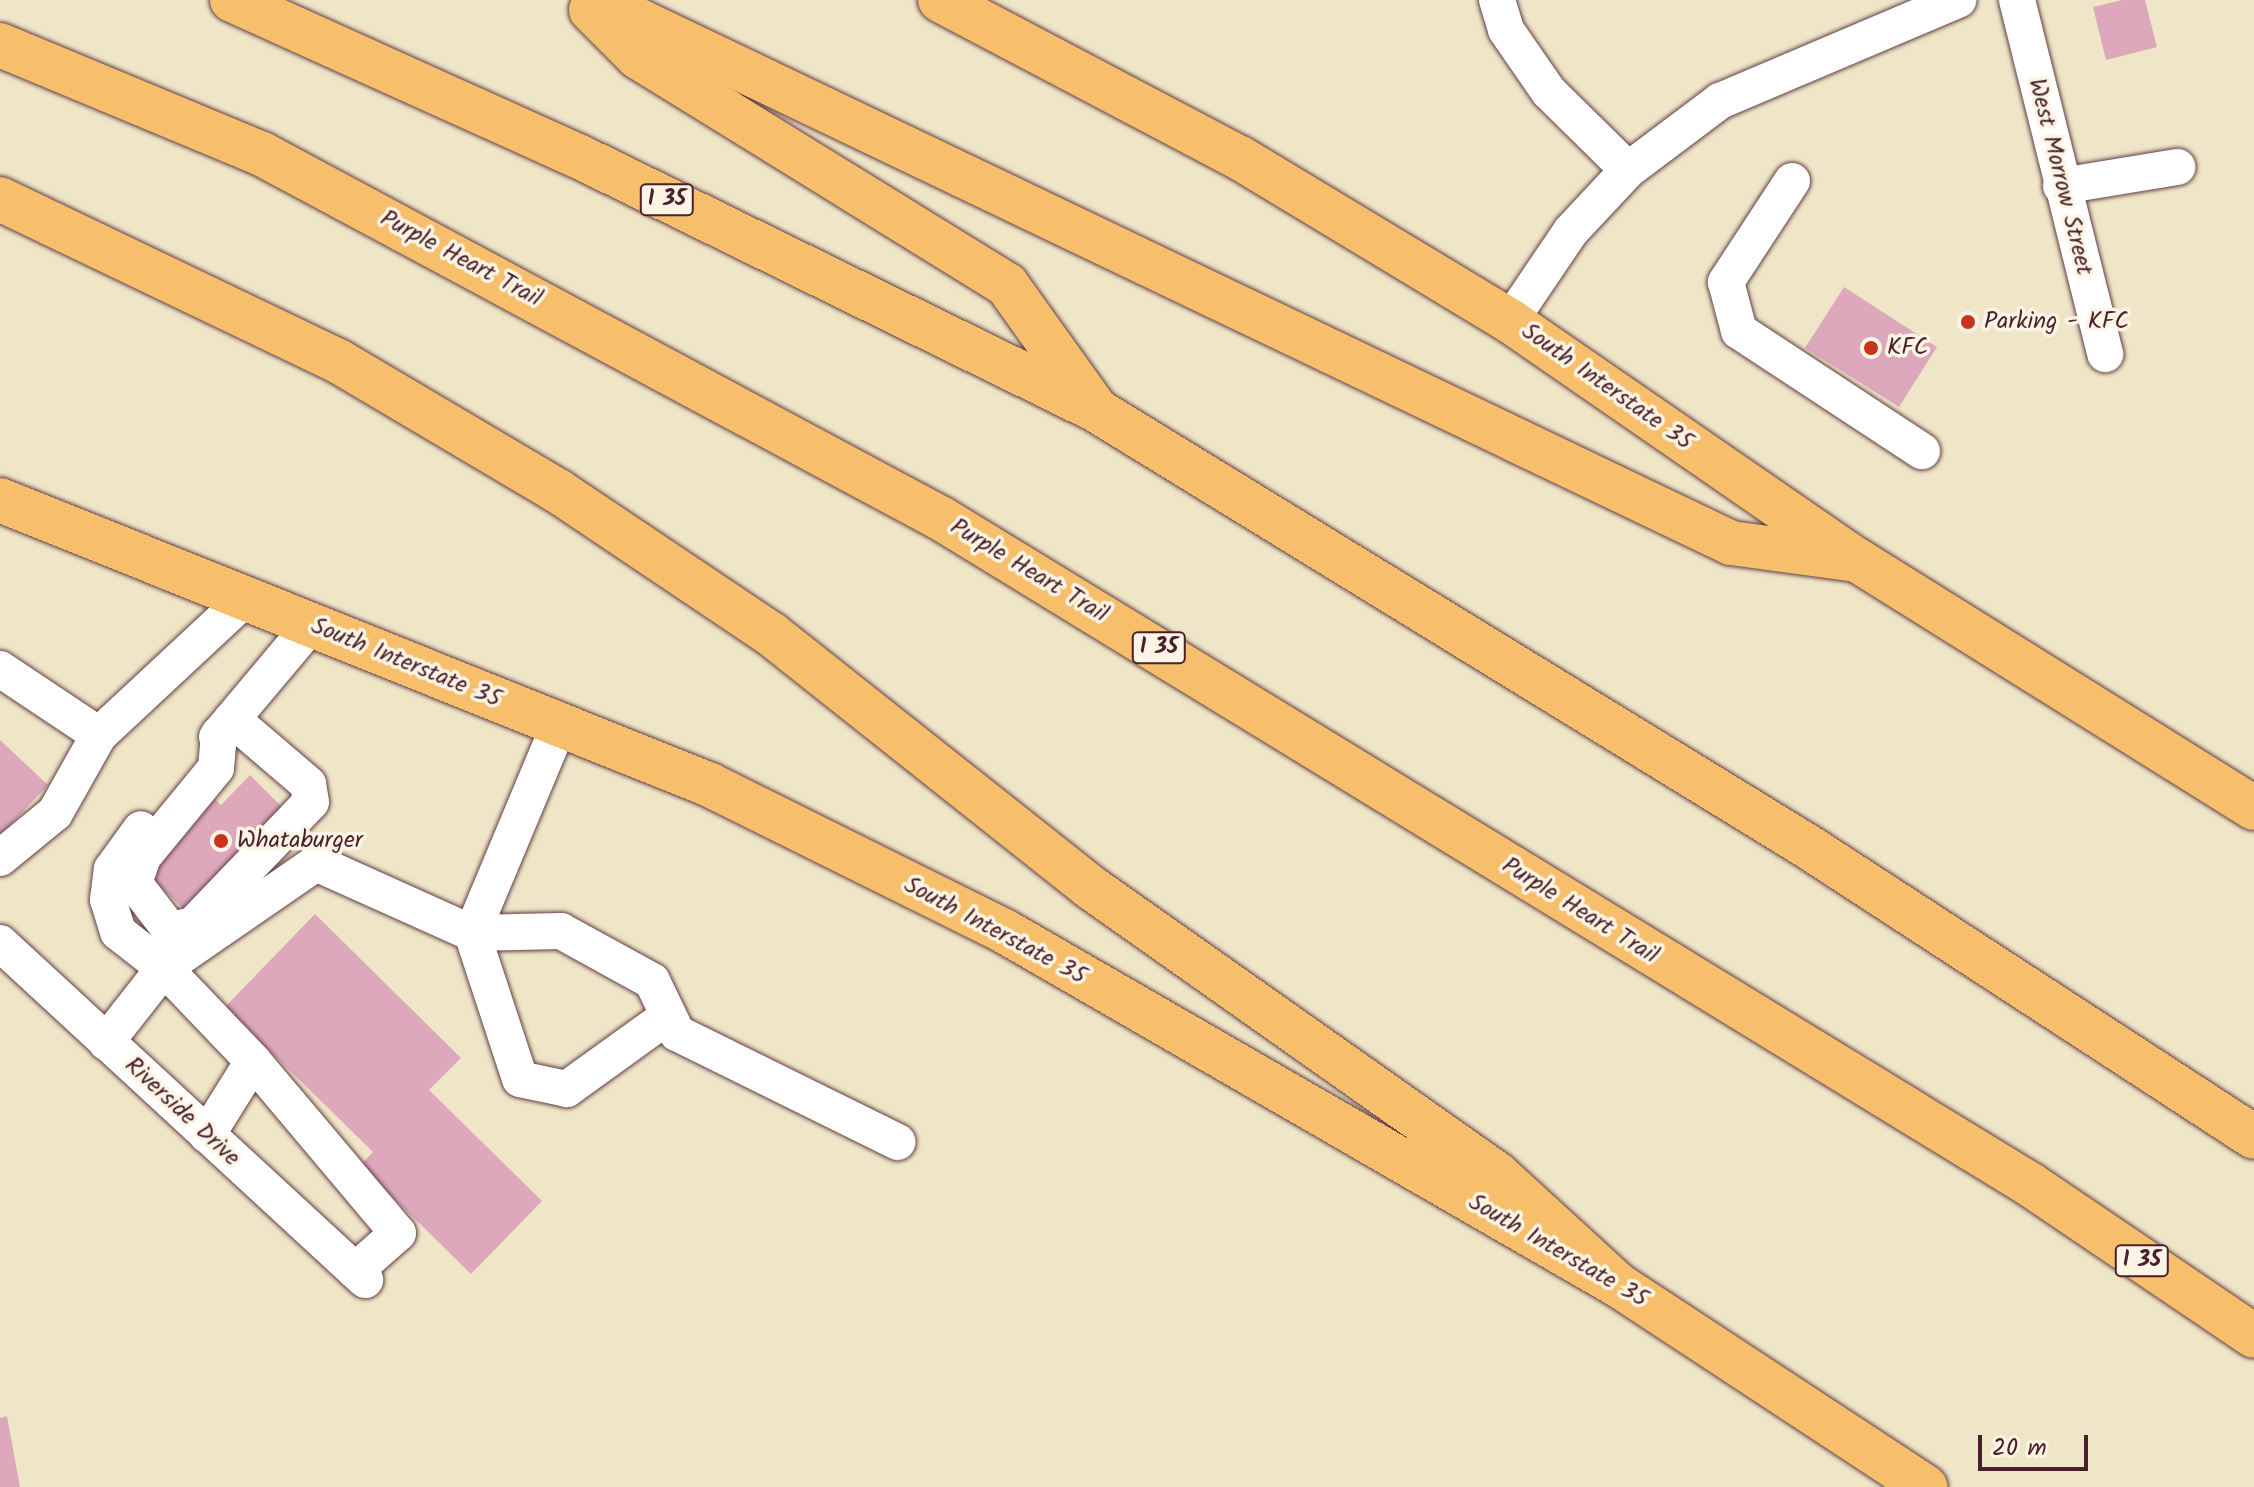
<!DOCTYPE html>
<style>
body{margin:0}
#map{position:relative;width:2254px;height:1487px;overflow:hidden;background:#efe6c8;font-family:Kalam,sans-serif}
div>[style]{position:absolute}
.building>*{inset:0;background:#dda8bb}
.roads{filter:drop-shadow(0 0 2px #633d43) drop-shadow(0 0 2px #633d43)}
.minor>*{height:36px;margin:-18px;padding:0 18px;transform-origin:18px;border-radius:18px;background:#fff}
.major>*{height:44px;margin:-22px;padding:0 22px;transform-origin:22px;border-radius:22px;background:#f7bf6c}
.highway>*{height:44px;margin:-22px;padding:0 22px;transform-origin:22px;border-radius:22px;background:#f7bf6c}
.dots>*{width:22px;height:22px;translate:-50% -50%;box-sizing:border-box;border:4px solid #fcf5e5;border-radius:50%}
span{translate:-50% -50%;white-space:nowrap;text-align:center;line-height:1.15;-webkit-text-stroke:7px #fcf5e5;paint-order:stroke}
.shield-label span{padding:2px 6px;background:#fcf5e5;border:2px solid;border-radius:6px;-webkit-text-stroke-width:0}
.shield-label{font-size:22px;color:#4a1f2b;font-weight:700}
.street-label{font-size:24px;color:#4a1f2b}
.poi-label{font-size:24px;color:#4a1f2b}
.left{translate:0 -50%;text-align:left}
.scale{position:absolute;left:1978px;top:1435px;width:110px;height:36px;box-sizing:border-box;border:4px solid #4a1f2b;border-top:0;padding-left:10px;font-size:24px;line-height:28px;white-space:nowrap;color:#4a1f2b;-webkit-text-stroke:6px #fcf5e5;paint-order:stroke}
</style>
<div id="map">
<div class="building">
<div style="clip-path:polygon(2122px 0,2145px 0,2157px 47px,2106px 60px,2093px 7px)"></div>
<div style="clip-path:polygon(1844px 287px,1937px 347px,1899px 407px,1805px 348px)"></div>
<div style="clip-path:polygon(0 740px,48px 785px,0 836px)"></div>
<div style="clip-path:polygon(250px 775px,286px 811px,188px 913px,150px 877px,215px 799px,221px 805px)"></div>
<div style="clip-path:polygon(315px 914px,461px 1058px,429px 1090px,542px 1201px,471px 1274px,360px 1165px,373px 1152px,225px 1007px)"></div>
<div style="clip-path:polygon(7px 1416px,20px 1487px,0 1487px,0 1418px)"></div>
</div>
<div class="roads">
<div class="minor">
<div style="left:1497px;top:0;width:31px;rotate:73deg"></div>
<div style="left:1506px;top:30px;width:75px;rotate:55.3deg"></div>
<div style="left:1549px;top:92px;width:111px;rotate:44.6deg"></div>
<div style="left:2017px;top:0;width:365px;rotate:76deg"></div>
<div style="left:1792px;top:181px;width:121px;rotate:123.2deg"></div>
<div style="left:1726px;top:282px;width:51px;rotate:75.1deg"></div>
<div style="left:1739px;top:331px;width:219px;rotate:33.3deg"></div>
<div style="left:2061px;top:186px;width:118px;rotate:-9.3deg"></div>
<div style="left:1510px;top:321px;width:109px;rotate:-55.9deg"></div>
<div style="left:1571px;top:231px;width:83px;rotate:-46.9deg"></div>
<div style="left:1628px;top:170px;width:115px;rotate:-36.9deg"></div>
<div style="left:1720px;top:101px;width:259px;rotate:-23deg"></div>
<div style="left:0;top:669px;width:119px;rotate:33.7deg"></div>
<div style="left:219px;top:734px;width:34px;rotate:95deg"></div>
<div style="left:216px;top:768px;width:115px;rotate:129.4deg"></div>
<div style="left:143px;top:857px;width:28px;rotate:109deg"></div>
<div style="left:134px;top:883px;width:59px;rotate:52.5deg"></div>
<div style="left:170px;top:930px;width:24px;rotate:-12deg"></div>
<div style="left:193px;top:925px;width:170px;rotate:-46.2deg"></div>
<div style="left:311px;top:802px;width:18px;rotate:-99deg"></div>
<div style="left:308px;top:784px;width:100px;rotate:-139.5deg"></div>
<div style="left:217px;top:737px;width:146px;rotate:-50deg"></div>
<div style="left:0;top:858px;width:71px;rotate:-39.3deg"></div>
<div style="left:55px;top:813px;width:90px;rotate:-60.6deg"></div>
<div style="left:99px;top:735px;width:200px;rotate:-43deg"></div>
<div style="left:0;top:943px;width:497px;rotate:42.7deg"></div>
<div style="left:664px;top:1019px;width:120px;rotate:144.2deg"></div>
<div style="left:567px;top:1089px;width:48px;rotate:-168deg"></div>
<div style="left:520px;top:1079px;width:154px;rotate:-108.2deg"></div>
<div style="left:472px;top:933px;width:89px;rotate:-1.3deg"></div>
<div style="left:561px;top:931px;width:104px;rotate:28.8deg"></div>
<div style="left:652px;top:981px;width:58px;rotate:64.3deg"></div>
<div style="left:677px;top:1033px;width:246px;rotate:26.3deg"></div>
<div style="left:106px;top:1042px;width:94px;rotate:-51.9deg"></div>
<div style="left:164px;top:968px;width:58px;rotate:-142deg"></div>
<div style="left:118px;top:932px;width:34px;rotate:-107deg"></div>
<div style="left:108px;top:900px;width:31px;rotate:-83deg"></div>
<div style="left:112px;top:869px;width:49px;rotate:-54.1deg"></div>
<div style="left:253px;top:1061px;width:225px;rotate:49.9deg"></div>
<div style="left:398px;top:1233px;width:57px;rotate:138.5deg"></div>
<div style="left:207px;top:1135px;width:87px;rotate:-58.1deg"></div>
<div style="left:253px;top:1061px;width:129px;rotate:-133.7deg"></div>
<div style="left:164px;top:968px;width:185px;rotate:-34.6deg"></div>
<div style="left:316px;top:863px;width:171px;rotate:24.2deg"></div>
<div style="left:472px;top:933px;width:225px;rotate:-67.3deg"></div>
</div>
<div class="major">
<div style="left:940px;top:0;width:339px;rotate:27.8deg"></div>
<div style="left:1240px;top:158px;width:315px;rotate:31.1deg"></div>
<div style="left:1510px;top:321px;width:421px;rotate:34.6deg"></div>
<div style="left:1857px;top:560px;width:468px;rotate:32deg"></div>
<div style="left:0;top:500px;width:765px;rotate:21.87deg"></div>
<div style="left:710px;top:785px;width:328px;rotate:26.4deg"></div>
<div style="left:1004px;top:931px;width:709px;rotate:29.97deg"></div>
<div style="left:1618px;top:1285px;width:368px;rotate:33.3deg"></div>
</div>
<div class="highway">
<div style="left:232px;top:0;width:380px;rotate:24.3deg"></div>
<div style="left:578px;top:156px;width:577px;rotate:26.12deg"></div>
<div style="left:1096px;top:410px;width:834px;rotate:31.52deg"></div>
<div style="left:1807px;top:846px;width:533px;rotate:33.06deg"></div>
<div style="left:596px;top:0;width:1258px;rotate:25.57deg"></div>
<div style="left:1731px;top:543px;width:127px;rotate:7.7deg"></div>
<div style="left:591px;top:10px;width:66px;rotate:45deg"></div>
<div style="left:638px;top:57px;width:434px;rotate:31.7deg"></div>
<div style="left:1007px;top:285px;width:148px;rotate:54.4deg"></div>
<div style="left:0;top:45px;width:284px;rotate:22.6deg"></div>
<div style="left:262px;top:154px;width:772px;rotate:28.23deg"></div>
<div style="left:942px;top:519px;width:1277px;rotate:31.45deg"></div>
<div style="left:2031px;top:1185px;width:269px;rotate:34.1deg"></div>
<div style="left:0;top:199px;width:375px;rotate:25.6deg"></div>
<div style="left:338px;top:361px;width:256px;rotate:30.6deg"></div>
<div style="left:558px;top:491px;width:257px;rotate:33.9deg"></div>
<div style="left:771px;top:634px;width:407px;rotate:38.4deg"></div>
<div style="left:1090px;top:887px;width:498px;rotate:35.2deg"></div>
<div style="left:1497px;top:1174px;width:164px;rotate:42.5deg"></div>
</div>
</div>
<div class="dots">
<div style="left:1968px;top:322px;background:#c8321e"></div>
<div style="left:1871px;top:348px;background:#c8321e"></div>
<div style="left:221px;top:841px;background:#c8321e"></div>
</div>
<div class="shield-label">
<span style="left:667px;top:200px">I 35</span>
<span style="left:1159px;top:648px">I 35</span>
<span style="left:2142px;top:1261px">I 35</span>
</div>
<div class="street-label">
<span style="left:2060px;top:177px;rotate:76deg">West Morrow Street</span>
<span style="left:461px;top:259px;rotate:28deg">Purple Heart Trail</span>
<span style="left:1607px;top:387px;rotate:35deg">South Interstate 35</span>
<span style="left:1029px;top:571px;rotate:31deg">Purple Heart Trail</span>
<span style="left:406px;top:663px;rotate:22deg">South Interstate 35</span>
<span style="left:1580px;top:911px;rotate:32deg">Purple Heart Trail</span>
<span style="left:995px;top:931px;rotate:28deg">South Interstate 35</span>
<span style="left:182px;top:1112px;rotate:43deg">Riverside Drive</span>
<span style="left:1558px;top:1251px;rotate:30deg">South Interstate 35</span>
</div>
<div class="poi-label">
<span class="left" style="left:1984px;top:322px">Parking - KFC</span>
<span class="left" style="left:1887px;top:348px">KFC</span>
<span class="left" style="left:237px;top:841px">Whataburger</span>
</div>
<div class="scale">20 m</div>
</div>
